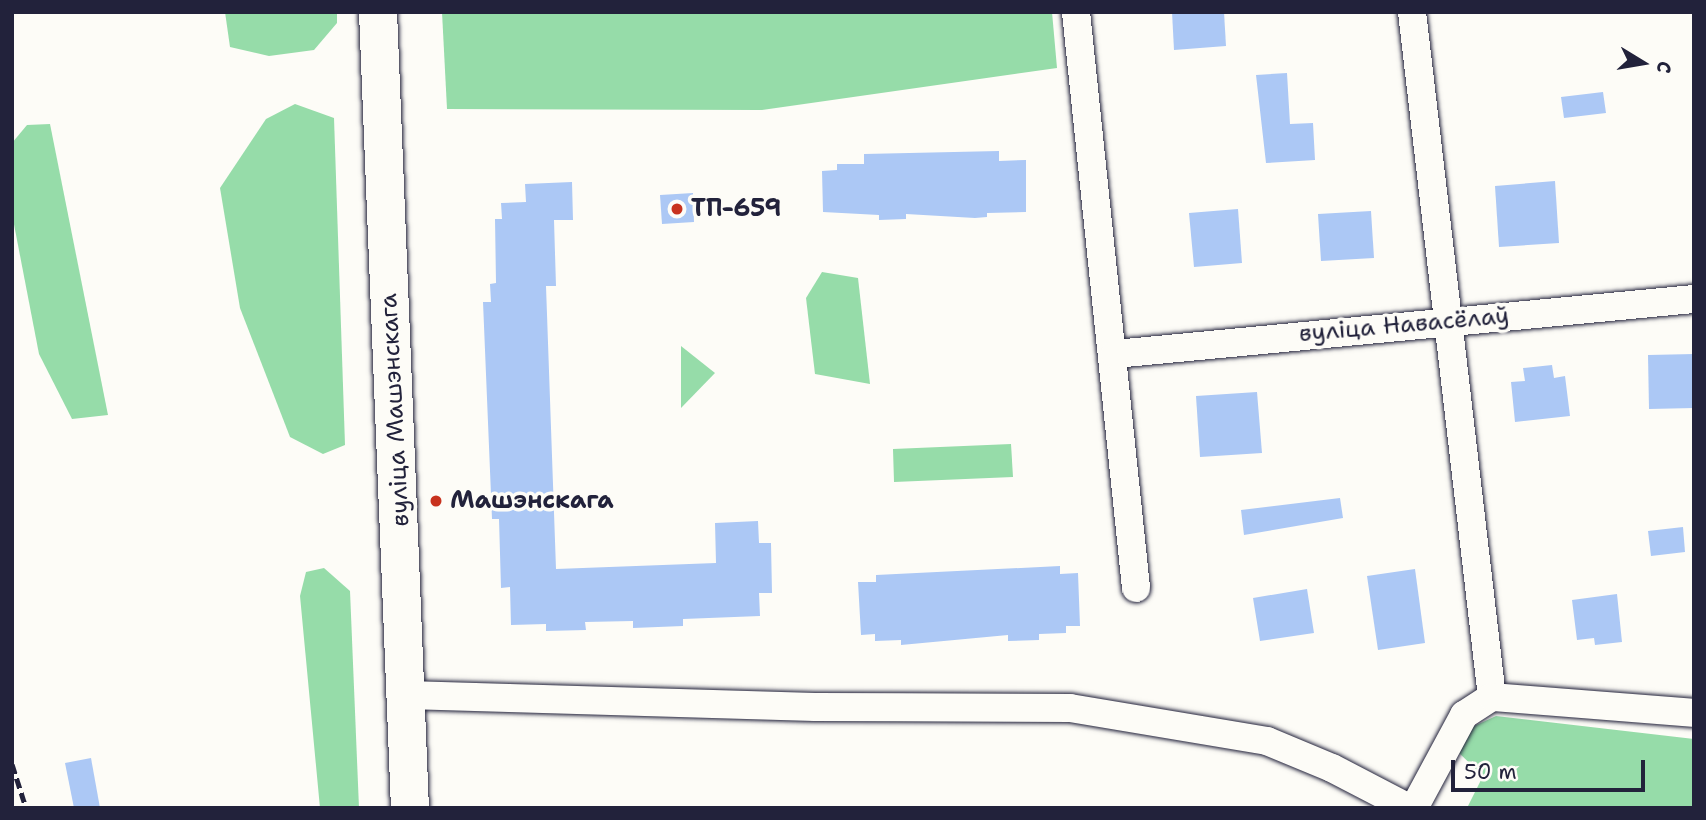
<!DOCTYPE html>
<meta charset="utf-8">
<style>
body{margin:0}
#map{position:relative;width:1706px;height:820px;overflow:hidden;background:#fdfcf7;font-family:"Shantell Sans",sans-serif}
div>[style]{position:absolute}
.green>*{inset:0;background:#96dca9}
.building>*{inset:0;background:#acc8f5}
.roads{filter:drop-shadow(0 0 2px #22223b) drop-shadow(0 0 2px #22223b)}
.street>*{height:28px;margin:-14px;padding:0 14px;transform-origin:14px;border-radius:14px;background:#fdfcf7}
.secondary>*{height:38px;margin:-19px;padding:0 19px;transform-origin:19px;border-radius:19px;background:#fdfcf7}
.rail>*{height:5px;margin-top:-2.5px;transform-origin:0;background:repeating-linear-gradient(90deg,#22223b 0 10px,transparent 0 15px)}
.dots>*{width:19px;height:19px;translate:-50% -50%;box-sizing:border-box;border:4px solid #fdfcf7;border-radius:50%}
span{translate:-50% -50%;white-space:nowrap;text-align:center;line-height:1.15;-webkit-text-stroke:7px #fdfcf7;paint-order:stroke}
.poi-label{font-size:24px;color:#22223b;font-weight:700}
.left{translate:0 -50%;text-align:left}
.street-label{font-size:24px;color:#22223b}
.frame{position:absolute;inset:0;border:14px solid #22223b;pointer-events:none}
.north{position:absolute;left:1608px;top:28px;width:70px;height:70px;-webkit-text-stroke:5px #fdfcf7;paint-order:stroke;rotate:101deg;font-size:19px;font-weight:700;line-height:28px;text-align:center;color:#22223b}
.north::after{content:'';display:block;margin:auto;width:24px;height:32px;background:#22223b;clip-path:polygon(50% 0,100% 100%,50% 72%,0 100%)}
.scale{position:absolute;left:1451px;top:760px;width:194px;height:32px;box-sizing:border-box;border:4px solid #22223b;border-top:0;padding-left:9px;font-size:21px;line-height:24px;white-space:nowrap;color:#22223b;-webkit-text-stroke:5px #fdfcf7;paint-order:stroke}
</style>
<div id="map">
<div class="green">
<div style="clip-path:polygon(225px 12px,337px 12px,337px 23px,314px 50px,269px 56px,230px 47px)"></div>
<div style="clip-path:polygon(442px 12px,1052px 12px,1057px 68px,762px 110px,447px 109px)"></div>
<div style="clip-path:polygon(295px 104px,334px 118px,345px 445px,323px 454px,290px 437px,240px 308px,220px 188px,266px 119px)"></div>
<div style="clip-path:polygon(50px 124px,108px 415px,72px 419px,39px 354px,12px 214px,12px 143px,27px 125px)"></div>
<div style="clip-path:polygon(822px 272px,858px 278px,870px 384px,815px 374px,806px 298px)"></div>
<div style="clip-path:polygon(681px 346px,715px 373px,681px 408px)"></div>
<div style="clip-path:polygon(1011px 444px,1013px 477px,894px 482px,893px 449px)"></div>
<div style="clip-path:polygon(324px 568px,350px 591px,359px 808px,320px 808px,300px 596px,306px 572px)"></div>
<div style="clip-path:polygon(1496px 716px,1694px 739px,1694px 808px,1467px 808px,1483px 776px,1458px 752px,1470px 728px)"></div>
</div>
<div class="building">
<div style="clip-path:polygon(1172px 12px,1224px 12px,1226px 46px,1174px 50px)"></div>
<div style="clip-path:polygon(1287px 73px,1290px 124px,1313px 123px,1315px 160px,1266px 163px,1256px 75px)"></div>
<div style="clip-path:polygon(1603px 92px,1606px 113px,1564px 118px,1561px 97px)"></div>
<div style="clip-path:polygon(999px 151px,999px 161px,1026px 160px,1026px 212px,987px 213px,987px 217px,975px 218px,906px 214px,906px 219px,879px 220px,879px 215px,823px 212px,822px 171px,837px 170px,837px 164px,864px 164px,864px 154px)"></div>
<div style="clip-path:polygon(1555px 181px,1559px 243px,1499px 247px,1495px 186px)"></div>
<div style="clip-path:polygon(572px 182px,573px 220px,554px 220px,556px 286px,546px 286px,556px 569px,716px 563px,715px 523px,758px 521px,759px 543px,771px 543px,772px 593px,759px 593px,760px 616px,683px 619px,683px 626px,633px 628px,633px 621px,585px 622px,586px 630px,546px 631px,546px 624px,511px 625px,510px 587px,501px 588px,499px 519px,492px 519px,483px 302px,491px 302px,490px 284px,496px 283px,495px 219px,502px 219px,501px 203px,526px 202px,525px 184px)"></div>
<div style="clip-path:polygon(693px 193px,694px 222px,662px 224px,660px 195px)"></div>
<div style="clip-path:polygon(1238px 209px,1242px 263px,1194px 267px,1189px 213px)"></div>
<div style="clip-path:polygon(1371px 211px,1374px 258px,1321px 261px,1318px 214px)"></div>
<div style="clip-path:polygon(1694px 354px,1694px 408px,1649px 409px,1648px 355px)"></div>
<div style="clip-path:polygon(1552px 365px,1554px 378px,1565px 376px,1570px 416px,1515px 422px,1511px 382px,1525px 381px,1523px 368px)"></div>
<div style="clip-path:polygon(1257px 392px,1262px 453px,1200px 457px,1196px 396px)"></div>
<div style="clip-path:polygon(1340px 498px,1343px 518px,1244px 535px,1241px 510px)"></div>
<div style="clip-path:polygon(1683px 527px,1685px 552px,1651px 556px,1648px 531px)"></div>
<div style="clip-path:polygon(1060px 566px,1060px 574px,1078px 573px,1080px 626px,1066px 626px,1066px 633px,1039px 634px,1039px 640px,1008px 641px,1008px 635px,901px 645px,901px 640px,875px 641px,875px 634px,861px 635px,858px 582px,876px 582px,876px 575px)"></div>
<div style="clip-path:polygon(1415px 569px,1425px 643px,1378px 650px,1367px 576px)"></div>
<div style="clip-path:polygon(1307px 589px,1314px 633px,1260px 641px,1253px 598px)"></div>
<div style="clip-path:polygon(1617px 594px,1622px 642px,1595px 645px,1594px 638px,1577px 640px,1572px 600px)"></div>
<div style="clip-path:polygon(91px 758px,100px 808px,74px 808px,65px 763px)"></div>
</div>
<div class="roads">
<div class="street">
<div style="left:1076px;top:12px;width:579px;rotate:84.05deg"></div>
<div style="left:1412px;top:12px;width:690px;rotate:83.34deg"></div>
<div style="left:1115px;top:354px;width:582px;rotate:-5.43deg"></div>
<div style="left:407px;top:695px;width:408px;rotate:1.7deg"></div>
<div style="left:815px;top:707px;width:255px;rotate:0.2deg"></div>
<div style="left:1070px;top:708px;width:200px;rotate:9.5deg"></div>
<div style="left:1267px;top:741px;width:70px;rotate:22.6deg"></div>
<div style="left:1332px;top:768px;width:87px;rotate:27.5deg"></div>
<div style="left:1414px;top:808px;width:106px;rotate:-61.7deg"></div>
<div style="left:1464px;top:715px;width:33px;rotate:-33deg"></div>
<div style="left:1492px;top:697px;width:203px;rotate:4.5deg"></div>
</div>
<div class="secondary">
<div style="left:378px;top:12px;width:797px;rotate:87.7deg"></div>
</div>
</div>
<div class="rail">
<div style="left:12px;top:764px;width:46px;rotate:72.3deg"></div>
</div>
<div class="dots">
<div style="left:677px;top:209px;background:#c8321e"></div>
<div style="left:436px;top:501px;background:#c8321e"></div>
</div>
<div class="poi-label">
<span class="left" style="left:691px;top:209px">ТП-659</span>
<span class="left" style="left:450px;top:501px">Машэнскага</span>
</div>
<div class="street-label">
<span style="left:1404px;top:325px;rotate:-5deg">вуліца Навасёлаў</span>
<span style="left:395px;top:410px;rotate:-93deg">вуліца Машэнскага</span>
</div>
<div class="frame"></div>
<div class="north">С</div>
<div class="scale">50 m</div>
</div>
